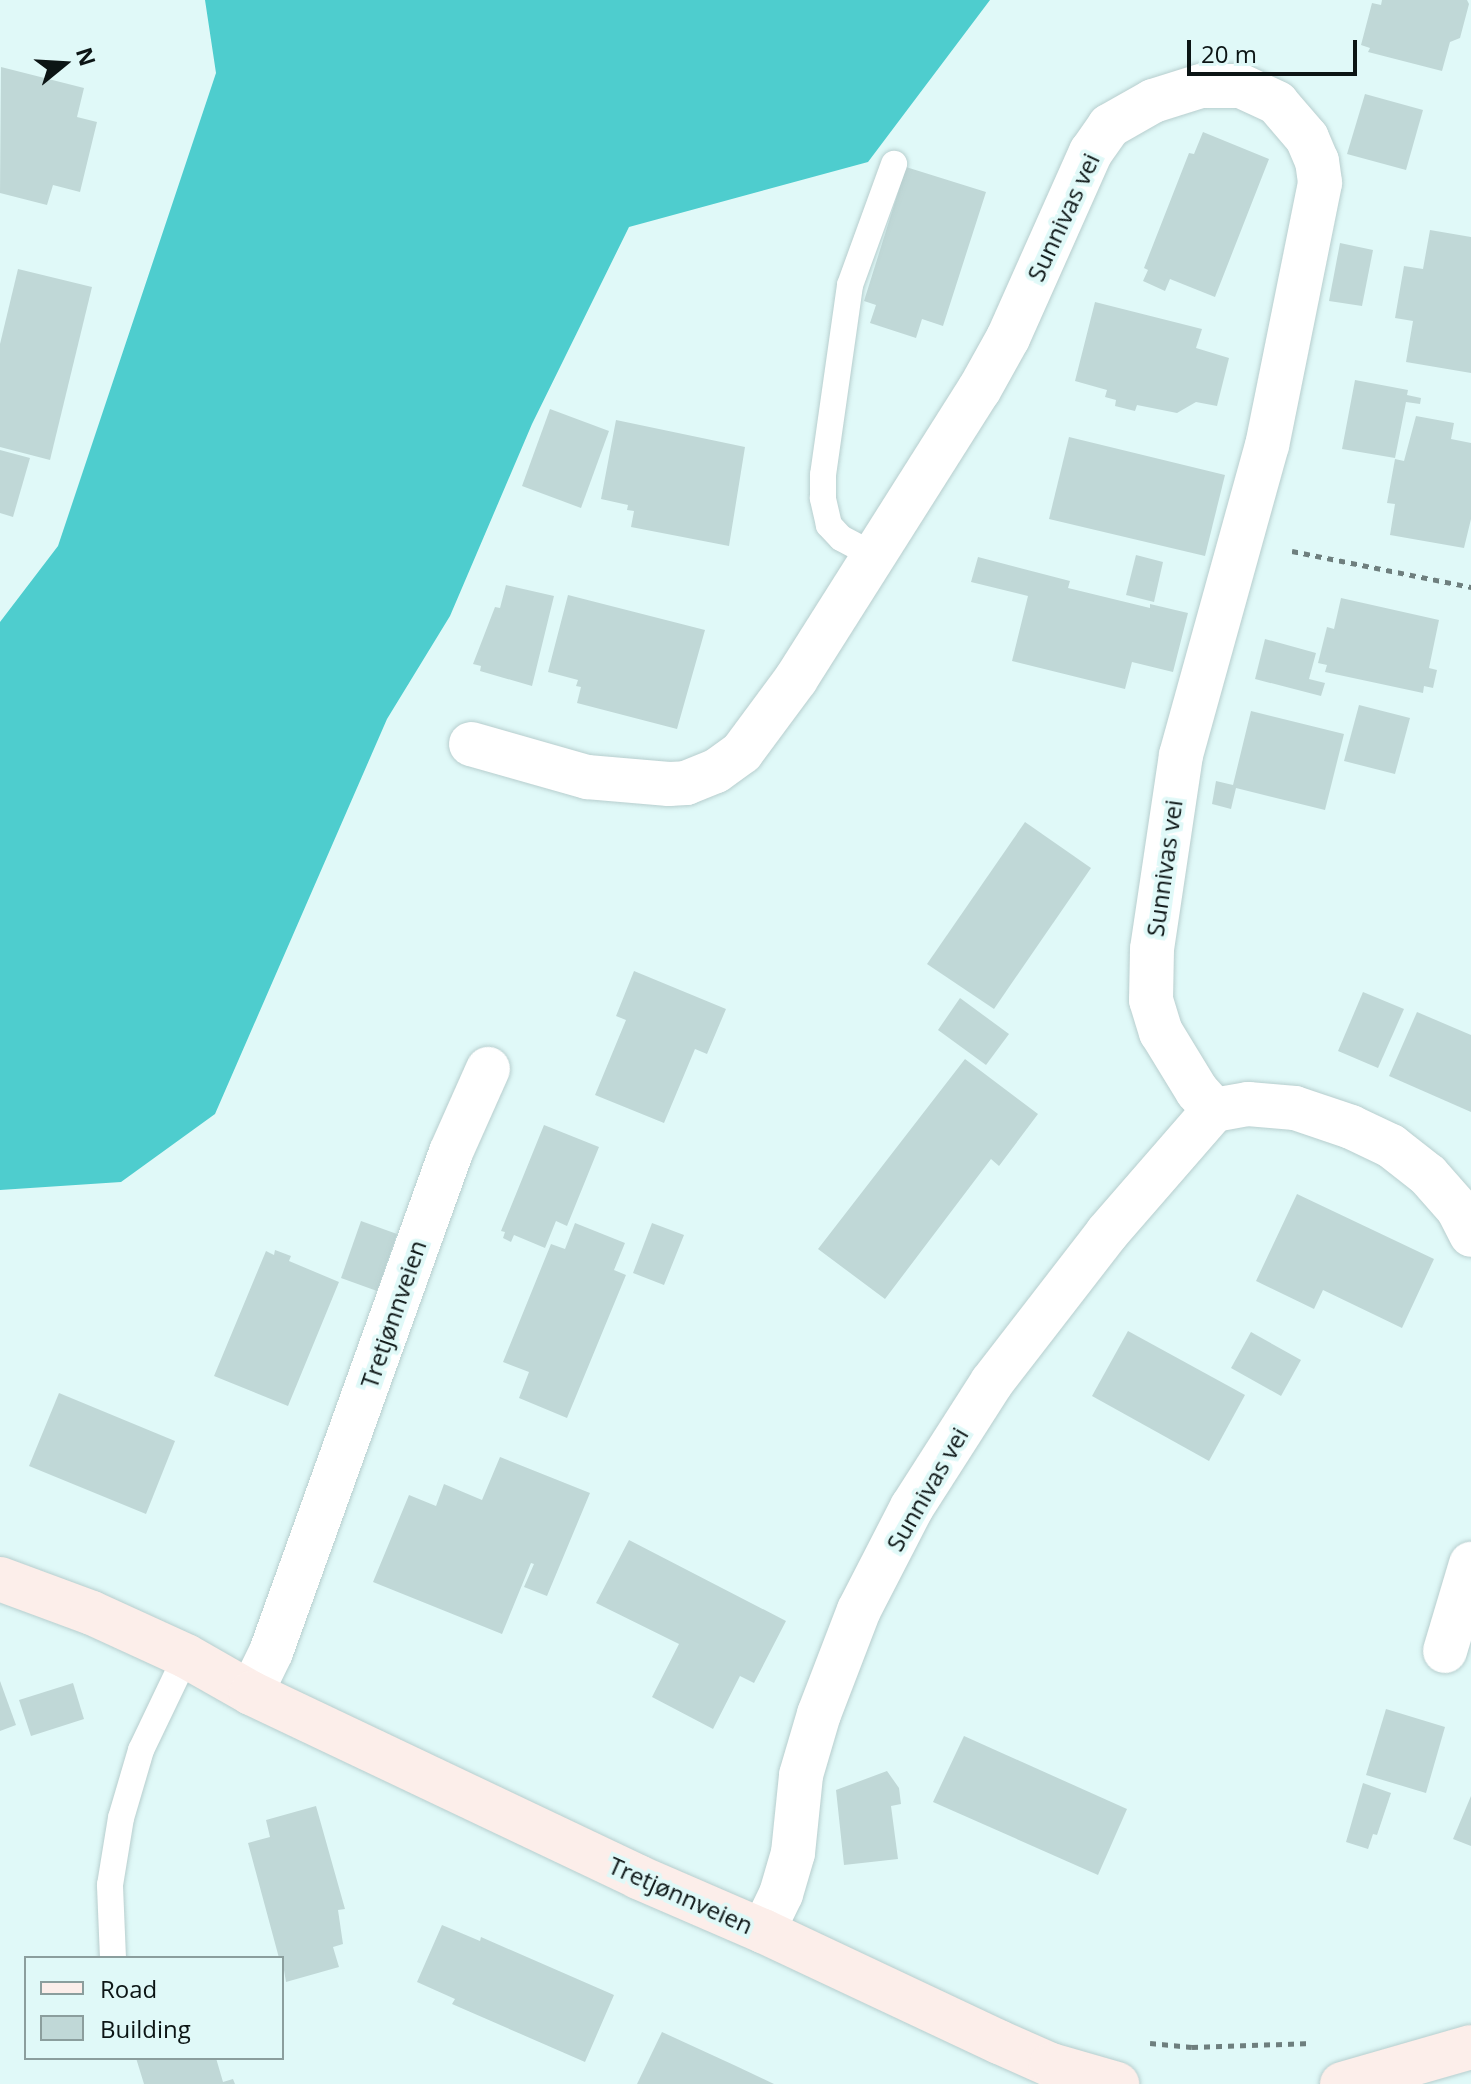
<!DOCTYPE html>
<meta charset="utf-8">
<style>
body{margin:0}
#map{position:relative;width:1471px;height:2084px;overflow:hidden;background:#e0f9f8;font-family:"Open Sans",sans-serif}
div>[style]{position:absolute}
.forest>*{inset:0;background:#4ecdce}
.building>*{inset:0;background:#c0d8d7}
.path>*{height:5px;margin-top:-2.5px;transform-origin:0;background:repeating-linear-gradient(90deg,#6e7f7e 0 6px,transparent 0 12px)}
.roads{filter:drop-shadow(0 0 2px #b7cece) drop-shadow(0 0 2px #b7cece)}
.lane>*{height:26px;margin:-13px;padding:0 13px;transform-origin:13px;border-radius:13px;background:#fff}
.street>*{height:44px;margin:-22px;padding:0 22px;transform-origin:22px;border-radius:22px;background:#fff}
.secondary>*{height:44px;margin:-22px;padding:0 22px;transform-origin:22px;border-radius:22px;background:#fceeea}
span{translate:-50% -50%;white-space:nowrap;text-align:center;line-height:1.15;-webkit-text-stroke:8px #e0f9f8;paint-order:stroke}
.street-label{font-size:24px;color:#0c1515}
.legend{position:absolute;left:24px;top:1956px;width:260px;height:104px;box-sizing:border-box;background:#e0f9f8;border:2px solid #8b9e9d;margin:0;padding:10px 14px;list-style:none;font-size:24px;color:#0c1515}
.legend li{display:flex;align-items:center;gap:16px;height:40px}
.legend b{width:40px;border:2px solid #8b9e9d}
.north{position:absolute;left:24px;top:24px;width:80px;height:80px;-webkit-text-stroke:6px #e0f9f8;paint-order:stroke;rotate:72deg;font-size:22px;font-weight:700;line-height:32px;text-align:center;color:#0c1515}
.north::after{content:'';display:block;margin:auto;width:28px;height:36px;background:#0c1515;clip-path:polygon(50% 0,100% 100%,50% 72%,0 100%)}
.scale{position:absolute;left:1187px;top:40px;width:170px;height:36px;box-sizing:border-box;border:4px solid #0c1515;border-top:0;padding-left:10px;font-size:24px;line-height:28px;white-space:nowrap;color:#0c1515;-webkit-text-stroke:6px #e0f9f8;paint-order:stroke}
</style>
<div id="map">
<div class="forest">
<div style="clip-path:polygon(205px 0,990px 0,868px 162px,629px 227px,532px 424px,450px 616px,387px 719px,215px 1114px,121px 1182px,0 1190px,0 622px,58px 546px,216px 73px)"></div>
</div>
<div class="building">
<div style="clip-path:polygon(1382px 0,1467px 0,1469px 4px,1460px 38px,1450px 42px,1442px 71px,1368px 52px,1370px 48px,1361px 45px,1372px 3px,1381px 5px)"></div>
<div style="clip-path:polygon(1px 67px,84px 88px,77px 117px,97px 122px,80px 192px,53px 185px,47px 205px,0 193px)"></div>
<div style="clip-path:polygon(1365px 94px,1423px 110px,1406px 170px,1347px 154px)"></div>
<div style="clip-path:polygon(1203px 132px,1269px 159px,1215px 297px,1170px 279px,1165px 291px,1143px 281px,1148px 270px,1144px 268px,1189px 153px,1194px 154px)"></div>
<div style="clip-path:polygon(906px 167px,986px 192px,943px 326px,922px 319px,916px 338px,870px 323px,876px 305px,864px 301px)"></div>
<div style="clip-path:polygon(1430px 230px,1471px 237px,1471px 373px,1406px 362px,1413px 321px,1395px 318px,1404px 266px,1423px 269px)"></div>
<div style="clip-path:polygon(1340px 243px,1373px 250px,1362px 306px,1329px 301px)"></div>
<div style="clip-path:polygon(18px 269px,92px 287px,50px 460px,0 447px,0 344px)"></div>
<div style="clip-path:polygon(1095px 302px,1202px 329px,1196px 348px,1229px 358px,1217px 406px,1196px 402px,1177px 413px,1137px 405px,1135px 411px,1115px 406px,1116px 400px,1105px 397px,1107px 390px,1075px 381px)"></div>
<div style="clip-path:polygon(1355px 380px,1408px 390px,1407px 395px,1421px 398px,1420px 404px,1406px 402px,1395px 458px,1342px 449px)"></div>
<div style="clip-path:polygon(550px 409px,609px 431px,581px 508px,522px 486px)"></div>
<div style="clip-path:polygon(1416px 416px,1454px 423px,1451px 439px,1471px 443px,1471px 519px,1464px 548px,1390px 535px,1395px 504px,1387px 503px,1395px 459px,1404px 461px)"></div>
<div style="clip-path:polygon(616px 420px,745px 447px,729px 546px,631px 527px,634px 511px,627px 510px,628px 505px,601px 499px)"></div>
<div style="clip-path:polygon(1069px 437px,1225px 475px,1205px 556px,1049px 519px)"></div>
<div style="clip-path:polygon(0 450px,30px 458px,13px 517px,0 513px)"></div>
<div style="clip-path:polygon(1136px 555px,1163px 562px,1154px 602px,1126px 595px)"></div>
<div style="clip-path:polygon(978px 557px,1070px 581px,1068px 588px,1150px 608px,1150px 604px,1188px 613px,1173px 672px,1132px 662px,1125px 689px,1012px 661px,1028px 596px,971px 582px)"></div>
<div style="clip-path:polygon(506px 585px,554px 596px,532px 686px,480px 671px,481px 666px,473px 664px,495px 607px,500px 608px)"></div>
<div style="clip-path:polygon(568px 595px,705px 630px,677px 729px,577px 703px,581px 687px,576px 686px,578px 680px,548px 672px)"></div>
<div style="clip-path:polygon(1341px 598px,1439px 620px,1429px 668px,1437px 670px,1433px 688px,1424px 686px,1423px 693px,1325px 672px,1327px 665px,1318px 663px,1327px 627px,1334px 629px)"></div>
<div style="clip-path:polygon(1265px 639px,1316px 653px,1309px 679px,1325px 683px,1321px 696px,1255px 679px)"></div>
<div style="clip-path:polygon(1359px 705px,1410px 718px,1395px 774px,1344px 761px)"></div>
<div style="clip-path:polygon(1251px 711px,1344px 734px,1325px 810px,1236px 788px,1231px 809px,1212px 804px,1216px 781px,1233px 785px)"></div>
<div style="clip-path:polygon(1025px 822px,1091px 868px,994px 1009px,927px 964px)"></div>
<div style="clip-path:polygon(634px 971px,726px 1009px,707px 1054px,695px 1049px,664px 1123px,595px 1095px,626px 1020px,616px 1016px)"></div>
<div style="clip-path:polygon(1363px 992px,1404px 1009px,1378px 1068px,1338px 1051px)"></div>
<div style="clip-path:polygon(960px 998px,1009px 1034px,986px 1065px,938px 1030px)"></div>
<div style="clip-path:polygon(1417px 1012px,1471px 1035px,1471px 1112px,1389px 1076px)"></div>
<div style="clip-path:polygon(965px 1059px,1038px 1114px,999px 1166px,991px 1159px,885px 1299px,818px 1249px)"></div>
<div style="clip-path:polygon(544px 1125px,599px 1147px,567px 1226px,556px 1221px,545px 1248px,514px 1235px,511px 1242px,503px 1238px,505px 1232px,501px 1231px)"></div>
<div style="clip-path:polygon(1297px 1194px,1434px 1259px,1402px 1328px,1323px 1290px,1314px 1309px,1256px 1281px)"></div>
<div style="clip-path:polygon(361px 1221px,397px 1234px,377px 1291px,341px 1278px)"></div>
<div style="clip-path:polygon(575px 1223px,625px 1243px,614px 1270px,626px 1275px,567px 1418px,519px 1398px,529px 1372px,503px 1362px,551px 1244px,565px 1249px)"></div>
<div style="clip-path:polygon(652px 1223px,684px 1235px,664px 1285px,633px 1273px)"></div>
<div style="clip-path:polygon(275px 1250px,291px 1256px,289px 1261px,339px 1282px,288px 1406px,214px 1376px,266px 1251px,274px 1255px)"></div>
<div style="clip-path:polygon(1128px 1331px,1245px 1395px,1209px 1461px,1092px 1396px)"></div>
<div style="clip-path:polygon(1251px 1332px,1301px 1360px,1281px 1396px,1231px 1368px)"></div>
<div style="clip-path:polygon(59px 1393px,175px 1441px,146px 1514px,29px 1466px)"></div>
<div style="clip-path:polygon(500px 1457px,590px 1493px,547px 1596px,524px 1587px,534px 1564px,531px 1563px,502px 1634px,373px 1582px,409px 1495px,436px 1506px,444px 1484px,482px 1500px)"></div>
<div style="clip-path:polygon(629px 1540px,786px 1621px,754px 1683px,740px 1676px,713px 1729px,652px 1697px,679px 1644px,596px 1603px)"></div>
<div style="clip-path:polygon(0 1681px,16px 1725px,0 1731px)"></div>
<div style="clip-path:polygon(73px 1683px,84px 1719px,31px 1736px,19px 1700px)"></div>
<div style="clip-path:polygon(1386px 1709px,1445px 1727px,1426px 1793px,1366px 1775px)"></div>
<div style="clip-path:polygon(964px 1736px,1127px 1809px,1098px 1875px,933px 1802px)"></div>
<div style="clip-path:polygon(887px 1771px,899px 1788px,901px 1804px,891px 1806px,898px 1859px,844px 1865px,836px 1790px)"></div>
<div style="clip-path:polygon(1363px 1783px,1391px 1793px,1377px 1835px,1373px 1834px,1368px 1849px,1346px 1842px)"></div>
<div style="clip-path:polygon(1471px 1796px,1471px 1846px,1453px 1839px)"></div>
<div style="clip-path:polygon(316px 1806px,345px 1909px,338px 1910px,343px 1944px,333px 1947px,339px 1967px,286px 1982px,282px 1958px,279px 1958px,248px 1843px,270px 1837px,266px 1820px)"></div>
<div style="clip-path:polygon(442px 1925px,480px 1941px,481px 1937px,614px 1995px,585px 2062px,452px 2004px,455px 1999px,417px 1982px)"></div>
<div style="clip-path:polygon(662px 2032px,736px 2066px,774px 2084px,637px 2084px)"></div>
<div style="clip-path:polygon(136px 2058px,216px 2058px,223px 2082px,233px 2079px,235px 2084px,144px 2084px)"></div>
</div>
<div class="path">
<div style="left:1292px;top:551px;width:183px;rotate:11.4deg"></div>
<div style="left:1150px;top:2043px;width:42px;rotate:5.4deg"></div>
<div style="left:1192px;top:2047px;width:120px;rotate:-1.9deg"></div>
</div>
<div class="roads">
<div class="lane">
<div style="left:875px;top:556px;width:38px;rotate:-152deg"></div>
<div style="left:841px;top:538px;width:18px;rotate:-133deg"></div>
<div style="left:829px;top:525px;width:28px;rotate:-103deg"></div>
<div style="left:823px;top:498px;width:23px;rotate:-90deg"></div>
<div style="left:823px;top:475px;width:192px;rotate:-81.9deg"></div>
<div style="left:850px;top:285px;width:129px;rotate:-70deg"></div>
<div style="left:113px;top:1958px;width:73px;rotate:-92.4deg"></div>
<div style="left:110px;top:1885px;width:68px;rotate:-80.7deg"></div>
<div style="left:121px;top:1818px;width:71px;rotate:-73.6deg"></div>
<div style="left:141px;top:1750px;width:104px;rotate:-64.4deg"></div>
</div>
<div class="street">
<div style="left:471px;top:744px;width:121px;rotate:15.9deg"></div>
<div style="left:587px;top:777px;width:82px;rotate:4.9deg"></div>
<div style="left:669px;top:784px;width:17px;rotate:-3deg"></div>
<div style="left:686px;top:783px;width:32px;rotate:-22deg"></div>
<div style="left:716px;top:771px;width:32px;rotate:-36deg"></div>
<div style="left:742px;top:752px;width:91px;rotate:-53.5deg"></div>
<div style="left:796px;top:679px;width:342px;rotate:-57.7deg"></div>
<div style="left:979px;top:390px;width:60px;rotate:-60.9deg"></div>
<div style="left:1008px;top:338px;width:204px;rotate:-66deg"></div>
<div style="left:1091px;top:152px;width:32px;rotate:-55deg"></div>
<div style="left:1109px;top:126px;width:51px;rotate:-29.6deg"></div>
<div style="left:1153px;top:101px;width:50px;rotate:-17.4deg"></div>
<div style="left:1201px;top:86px;width:40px"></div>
<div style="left:1241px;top:86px;width:40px;rotate:25deg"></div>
<div style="left:1277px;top:103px;width:46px;rotate:49.4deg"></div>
<div style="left:1307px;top:138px;width:25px;rotate:67deg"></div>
<div style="left:1317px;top:161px;width:22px;rotate:82deg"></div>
<div style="left:1320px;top:183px;width:267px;rotate:101.4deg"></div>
<div style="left:1267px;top:445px;width:322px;rotate:105.5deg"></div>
<div style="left:1181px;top:755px;width:196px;rotate:98.5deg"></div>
<div style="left:1152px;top:949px;width:51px;rotate:91.1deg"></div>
<div style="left:1151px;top:1000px;width:34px;rotate:73deg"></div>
<div style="left:1161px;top:1032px;width:69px;rotate:58.6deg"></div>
<div style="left:1197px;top:1091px;width:25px;rotate:48deg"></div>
<div style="left:1445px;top:1651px;width:91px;rotate:-73.4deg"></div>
<div style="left:251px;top:1693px;width:46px;rotate:-64deg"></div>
<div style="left:271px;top:1652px;width:531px;rotate:-70.2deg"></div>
<div style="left:451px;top:1152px;width:91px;rotate:-66deg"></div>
<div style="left:763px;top:1931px;width:41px;rotate:-64.1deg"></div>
<div style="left:781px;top:1894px;width:43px;rotate:-73.7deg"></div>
<div style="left:793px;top:1853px;width:78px;rotate:-84.1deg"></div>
<div style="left:801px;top:1775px;width:64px;rotate:-73.6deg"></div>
<div style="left:819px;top:1714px;width:111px;rotate:-69deg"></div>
<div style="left:859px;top:1610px;width:116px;rotate:-62.8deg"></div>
<div style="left:912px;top:1507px;width:148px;rotate:-57.4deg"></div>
<div style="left:992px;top:1382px;width:188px;rotate:-52.3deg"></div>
<div style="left:1107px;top:1233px;width:163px;rotate:-49deg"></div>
<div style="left:1214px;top:1110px;width:35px;rotate:-10deg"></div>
<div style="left:1248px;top:1104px;width:47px;rotate:4.9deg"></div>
<div style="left:1295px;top:1108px;width:59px;rotate:18.7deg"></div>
<div style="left:1351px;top:1127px;width:44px;rotate:25.4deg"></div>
<div style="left:1391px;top:1146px;width:47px;rotate:38.1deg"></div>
<div style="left:1428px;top:1175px;width:45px;rotate:48.6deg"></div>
<div style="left:1458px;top:1209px;width:29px;rotate:63deg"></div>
</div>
<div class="secondary">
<div style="left:0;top:1579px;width:98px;rotate:20.3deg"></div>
<div style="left:92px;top:1613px;width:103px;rotate:24.6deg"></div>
<div style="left:186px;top:1656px;width:75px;rotate:29.6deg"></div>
<div style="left:251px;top:1693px;width:429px;rotate:25.4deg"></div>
<div style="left:638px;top:1877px;width:136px;rotate:23.4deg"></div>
<div style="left:763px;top:1931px;width:261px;rotate:25.2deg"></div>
<div style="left:999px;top:2042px;width:57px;rotate:23.9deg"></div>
<div style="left:1051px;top:2065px;width:69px;rotate:16.1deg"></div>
<div style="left:1342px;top:2084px;width:134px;rotate:-16deg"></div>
</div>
</div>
<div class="street-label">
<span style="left:1063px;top:217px;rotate:-65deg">Sunnivas vei</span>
<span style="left:1164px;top:868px;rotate:-82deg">Sunnivas vei</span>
<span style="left:393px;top:1314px;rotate:-71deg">Tretjønnveien</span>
<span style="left:927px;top:1489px;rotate:-60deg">Sunnivas vei</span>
<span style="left:681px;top:1895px;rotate:24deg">Tretjønnveien</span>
</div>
<ul class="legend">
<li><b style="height:10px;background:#fceeea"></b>Road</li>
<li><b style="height:22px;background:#c0d8d7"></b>Building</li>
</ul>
<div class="north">N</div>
<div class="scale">20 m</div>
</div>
